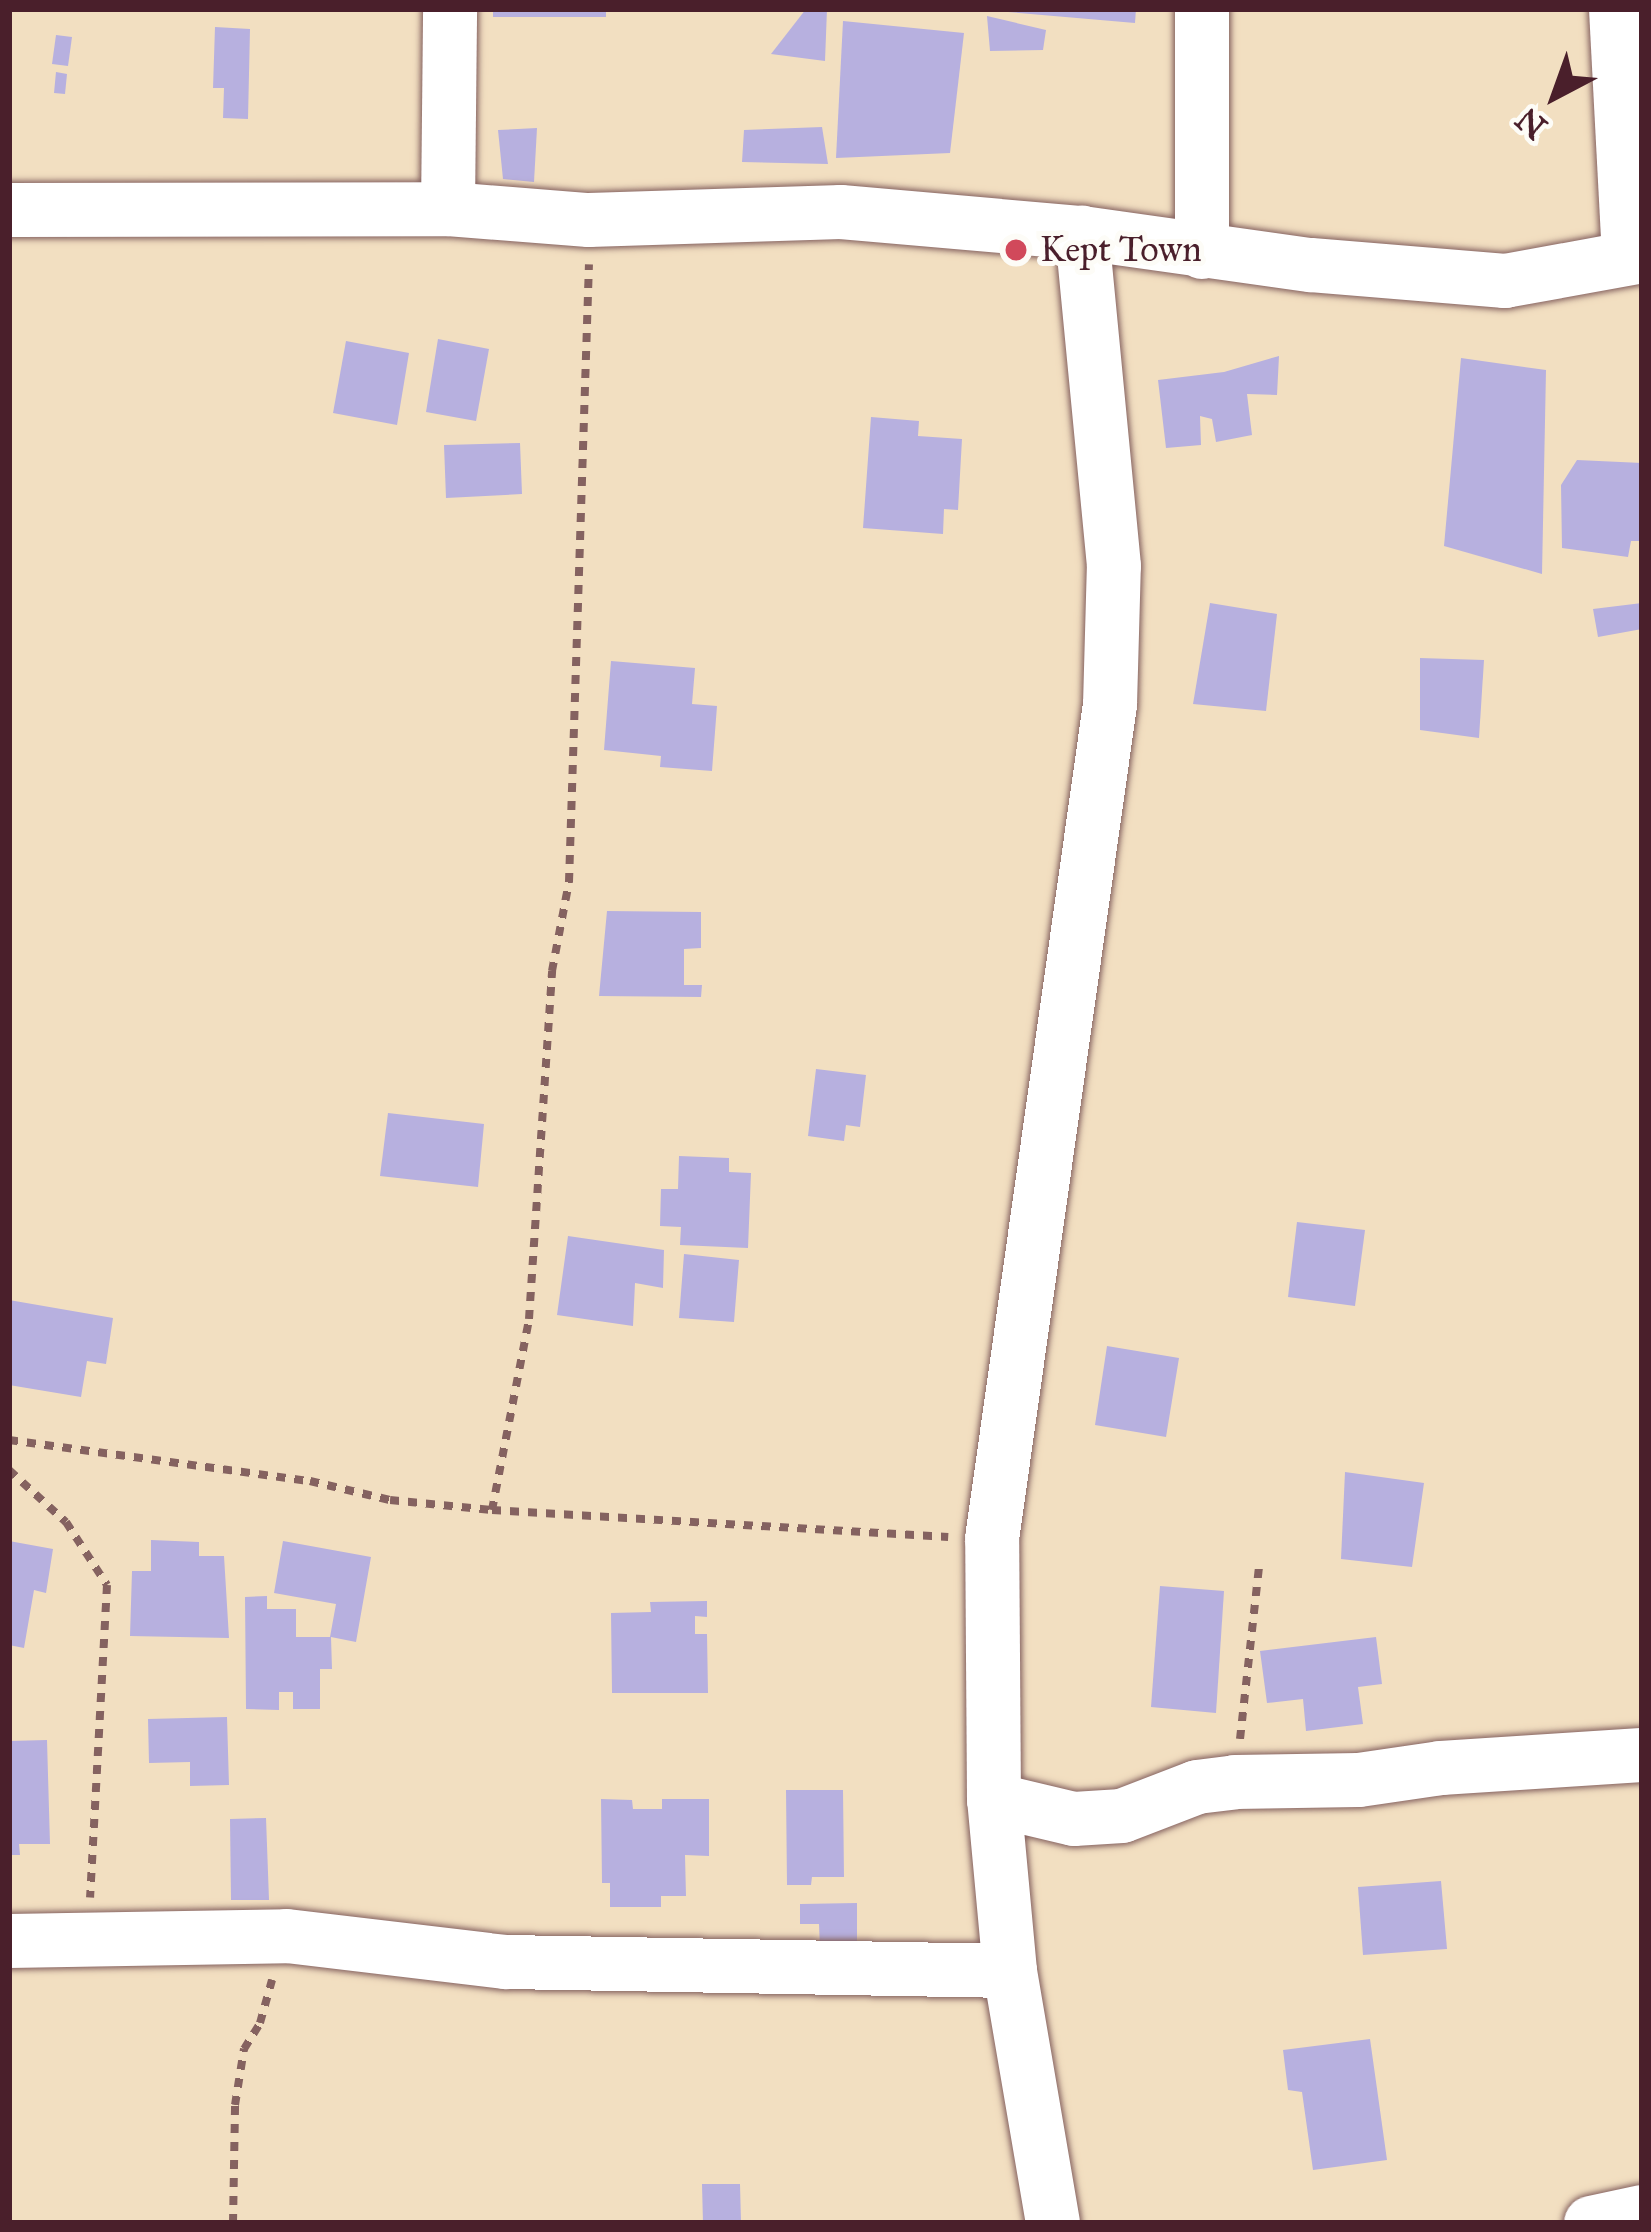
<!DOCTYPE html>
<style>
body{margin:0}
#map{position:relative;width:1651px;height:2232px;overflow:hidden;background:#f2dfc1;font-family:"IM FELL Great Primer",serif}
div>[style]{position:absolute}
.building>*{inset:0;background:#b7b0df}
.path>*{height:8px;margin-top:-4px;transform-origin:0;background:repeating-linear-gradient(90deg,#856260 0 9px,transparent 0 18px)}
.roads{filter:drop-shadow(0 0 3px #856260) drop-shadow(0 0 3px #856260)}
.minor>*{height:54px;margin:-27px;padding:0 27px;transform-origin:27px;border-radius:27px;background:#fff}
.dots>*{width:33px;height:33px;translate:-50% -50%;box-sizing:border-box;border:6px solid #fdfcf7;border-radius:50%}
span{translate:-50% -50%;white-space:nowrap;text-align:center;line-height:1.15;-webkit-text-stroke:10px #fdfcf7;paint-order:stroke}
.poi-label{font-size:36px;color:#4a1f2b}
.left{translate:0 -50%;text-align:left}
.frame{position:absolute;inset:0;border:12px solid #4a1f2b;pointer-events:none}
.north{position:absolute;left:1495px;top:36px;width:120px;height:120px;-webkit-text-stroke:9px #fdfcf7;paint-order:stroke;rotate:221deg;font-size:33px;font-weight:700;line-height:48px;text-align:center;color:#4a1f2b}
.north::after{content:'';display:block;margin:auto;width:42px;height:54px;background:#4a1f2b;clip-path:polygon(50% 0,100% 100%,50% 72%,0 100%)}
</style>
<div id="map">
<div class="building">
<div style="clip-path:polygon(493px 9px,606px 9px,606px 17px,493px 17px)"></div>
<div style="clip-path:polygon(806px 9px,827px 9px,825px 61px,771px 54px)"></div>
<div style="clip-path:polygon(1009px 9px,1136px 9px,1135px 23px,1008px 12px)"></div>
<div style="clip-path:polygon(987px 16px,1046px 30px,1043px 50px,990px 51px)"></div>
<div style="clip-path:polygon(843px 21px,964px 33px,950px 153px,836px 158px)"></div>
<div style="clip-path:polygon(215px 27px,250px 29px,248px 119px,223px 118px,224px 88px,213px 88px)"></div>
<div style="clip-path:polygon(56px 35px,72px 37px,68px 66px,52px 64px)"></div>
<div style="clip-path:polygon(56px 72px,67px 74px,65px 94px,54px 93px)"></div>
<div style="clip-path:polygon(822px 127px,828px 164px,742px 162px,744px 130px)"></div>
<div style="clip-path:polygon(537px 128px,534px 182px,503px 179px,498px 130px)"></div>
<div style="clip-path:polygon(438px 339px,489px 349px,476px 421px,426px 412px)"></div>
<div style="clip-path:polygon(346px 341px,409px 353px,397px 425px,333px 413px)"></div>
<div style="clip-path:polygon(1279px 356px,1277px 395px,1247px 394px,1252px 435px,1216px 442px,1212px 419px,1200px 416px,1201px 445px,1166px 448px,1158px 380px,1224px 372px)"></div>
<div style="clip-path:polygon(1461px 358px,1546px 370px,1542px 574px,1444px 546px)"></div>
<div style="clip-path:polygon(871px 417px,919px 421px,918px 436px,962px 439px,958px 510px,944px 509px,943px 534px,863px 528px)"></div>
<div style="clip-path:polygon(520px 443px,522px 494px,446px 498px,444px 445px)"></div>
<div style="clip-path:polygon(1577px 460px,1642px 463px,1642px 541px,1631px 541px,1628px 557px,1562px 548px,1561px 485px)"></div>
<div style="clip-path:polygon(1210px 603px,1277px 614px,1266px 711px,1193px 704px)"></div>
<div style="clip-path:polygon(1642px 603px,1642px 629px,1598px 637px,1593px 609px)"></div>
<div style="clip-path:polygon(1420px 658px,1484px 660px,1479px 738px,1420px 730px)"></div>
<div style="clip-path:polygon(611px 661px,695px 668px,692px 704px,717px 706px,712px 771px,660px 767px,661px 756px,604px 750px)"></div>
<div style="clip-path:polygon(607px 911px,701px 912px,701px 948px,684px 949px,684px 985px,702px 985px,701px 997px,599px 996px)"></div>
<div style="clip-path:polygon(816px 1069px,866px 1075px,860px 1127px,846px 1125px,844px 1141px,808px 1136px)"></div>
<div style="clip-path:polygon(388px 1113px,484px 1124px,478px 1187px,380px 1176px)"></div>
<div style="clip-path:polygon(679px 1156px,729px 1158px,729px 1172px,751px 1173px,748px 1248px,680px 1245px,681px 1227px,660px 1226px,661px 1189px,678px 1189px)"></div>
<div style="clip-path:polygon(1297px 1222px,1365px 1230px,1355px 1306px,1288px 1297px)"></div>
<div style="clip-path:polygon(568px 1236px,664px 1250px,663px 1288px,635px 1283px,633px 1326px,557px 1315px)"></div>
<div style="clip-path:polygon(684px 1254px,739px 1260px,734px 1322px,679px 1318px)"></div>
<div style="clip-path:polygon(9px 1300px,113px 1318px,106px 1364px,87px 1361px,81px 1397px,9px 1385px)"></div>
<div style="clip-path:polygon(1107px 1346px,1179px 1358px,1166px 1437px,1095px 1425px)"></div>
<div style="clip-path:polygon(1345px 1472px,1424px 1483px,1412px 1567px,1341px 1559px)"></div>
<div style="clip-path:polygon(151px 1540px,199px 1542px,199px 1556px,224px 1556px,229px 1638px,130px 1636px,132px 1571px,151px 1571px)"></div>
<div style="clip-path:polygon(9px 1541px,53px 1549px,46px 1593px,34px 1590px,24px 1648px,9px 1645px)"></div>
<div style="clip-path:polygon(283px 1541px,371px 1557px,356px 1642px,331px 1637px,332px 1669px,320px 1669px,320px 1709px,293px 1709px,293px 1692px,279px 1692px,279px 1710px,246px 1709px,245px 1597px,267px 1596px,267px 1609px,296px 1609px,296px 1637px,330px 1637px,336px 1604px,274px 1593px)"></div>
<div style="clip-path:polygon(1160px 1586px,1224px 1591px,1216px 1713px,1151px 1707px)"></div>
<div style="clip-path:polygon(707px 1601px,707px 1617px,695px 1616px,695px 1634px,707px 1634px,708px 1693px,612px 1693px,611px 1613px,651px 1612px,650px 1602px)"></div>
<div style="clip-path:polygon(1376px 1637px,1382px 1684px,1358px 1687px,1363px 1724px,1306px 1731px,1303px 1699px,1267px 1703px,1260px 1651px)"></div>
<div style="clip-path:polygon(227px 1717px,229px 1785px,190px 1786px,190px 1762px,149px 1763px,148px 1719px)"></div>
<div style="clip-path:polygon(47px 1740px,50px 1844px,19px 1844px,20px 1855px,9px 1855px,9px 1741px)"></div>
<div style="clip-path:polygon(786px 1790px,843px 1790px,844px 1877px,812px 1877px,811px 1885px,787px 1885px)"></div>
<div style="clip-path:polygon(601px 1799px,632px 1800px,633px 1809px,662px 1809px,662px 1799px,709px 1799px,709px 1856px,685px 1855px,686px 1896px,661px 1896px,661px 1907px,610px 1907px,610px 1883px,602px 1883px)"></div>
<div style="clip-path:polygon(266px 1818px,269px 1900px,231px 1900px,230px 1819px)"></div>
<div style="clip-path:polygon(1441px 1881px,1447px 1949px,1363px 1955px,1358px 1887px)"></div>
<div style="clip-path:polygon(857px 1903px,857px 1949px,820px 1949px,819px 1924px,800px 1924px,800px 1904px)"></div>
<div style="clip-path:polygon(1370px 2039px,1387px 2160px,1313px 2170px,1302px 2092px,1288px 2090px,1283px 2050px)"></div>
<div style="clip-path:polygon(702px 2184px,740px 2184px,741px 2223px,703px 2223px)"></div>
</div>
<div class="path">
<div style="left:9px;top:1440px;width:304px;rotate:7.8deg"></div>
<div style="left:310px;top:1481px;width:82px;rotate:13.4deg"></div>
<div style="left:390px;top:1500px;width:102px;rotate:5.6deg"></div>
<div style="left:492px;top:1510px;width:457px;rotate:3.4deg"></div>
<div style="left:9px;top:1470px;width:77px;rotate:42.4deg"></div>
<div style="left:66px;top:1522px;width:75px;rotate:56.9deg"></div>
<div style="left:107px;top:1585px;width:313px;rotate:93.1deg"></div>
<div style="left:492px;top:1510px;width:195px;rotate:-79deg"></div>
<div style="left:529px;top:1319px;width:349px;rotate:-86.2deg"></div>
<div style="left:552px;top:971px;width:91px;rotate:-79.2deg"></div>
<div style="left:569px;top:882px;width:618px;rotate:-88.15deg"></div>
<div style="left:1240px;top:1739px;width:173px;rotate:-83.7deg"></div>
<div style="left:233px;top:2223px;width:118px;rotate:-89deg"></div>
<div style="left:235px;top:2105px;width:57px;rotate:-80.9deg"></div>
<div style="left:244px;top:2049px;width:31px;rotate:-58deg"></div>
<div style="left:260px;top:2023px;width:45px;rotate:-74.4deg"></div>
</div>
<div class="roads">
<div class="minor">
<div style="left:1616px;top:9px;width:248px;rotate:87deg"></div>
<div style="left:448px;top:209px;width:200px;rotate:-89.4deg"></div>
<div style="left:9px;top:210px;width:439px;rotate:-0.1deg"></div>
<div style="left:448px;top:209px;width:141px;rotate:4.5deg"></div>
<div style="left:589px;top:220px;width:252px;rotate:-1.8deg"></div>
<div style="left:841px;top:212px;width:242px;rotate:5deg"></div>
<div style="left:1082px;top:233px;width:231px;rotate:8deg"></div>
<div style="left:1311px;top:265px;width:195px;rotate:4.7deg"></div>
<div style="left:1505px;top:281px;width:139px;rotate:-10.3deg"></div>
<div style="left:1202px;top:252px;width:243px;rotate:-90deg"></div>
<div style="left:994px;top:1800px;width:82px;rotate:13.4deg"></div>
<div style="left:1074px;top:1819px;width:48px;rotate:-3.6deg"></div>
<div style="left:1122px;top:1816px;width:80px;rotate:-21.1deg"></div>
<div style="left:1197px;top:1787px;width:38px;rotate:-7deg"></div>
<div style="left:1235px;top:1782px;width:124px;rotate:-0.9deg"></div>
<div style="left:1359px;top:1780px;width:83px;rotate:-8.3deg"></div>
<div style="left:1441px;top:1768px;width:201px;rotate:-3.7deg"></div>
<div style="left:9px;top:1941px;width:278px;rotate:-1deg"></div>
<div style="left:287px;top:1936px;width:221px;rotate:6.8deg"></div>
<div style="left:506px;top:1962px;width:504px;rotate:1.02deg"></div>
<div style="left:1053px;top:2223px;width:256px;rotate:-99.7deg"></div>
<div style="left:1010px;top:1971px;width:172px;rotate:-95.3deg"></div>
<div style="left:994px;top:1800px;width:261px;rotate:-90.4deg"></div>
<div style="left:992px;top:1539px;width:842px;rotate:-81.95deg"></div>
<div style="left:1110px;top:705px;width:139px;rotate:-88.4deg"></div>
<div style="left:1114px;top:566px;width:335px;rotate:-95.5deg"></div>
<div style="left:1591px;top:2223px;width:52px;rotate:-12.2deg"></div>
</div>
</div>
<div class="dots">
<div style="left:1016px;top:250px;background:#d1495b"></div>
</div>
<div class="poi-label">
<span class="left" style="left:1040px;top:250px">Kept Town</span>
</div>
<div class="frame"></div>
<div class="north">N</div>
</div>
